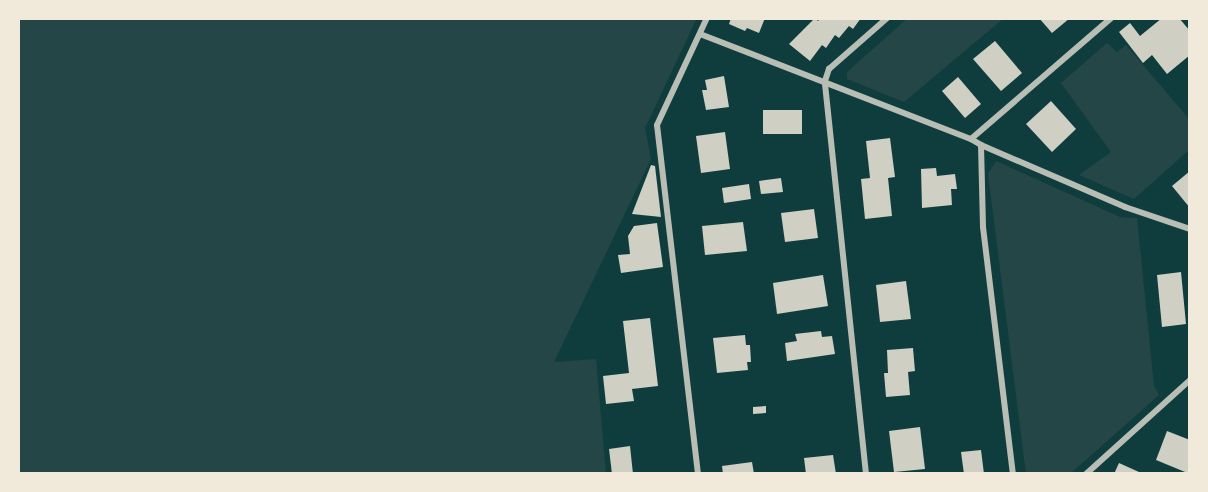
<!DOCTYPE html>
<style>
body{margin:0}
#map{position:relative;width:1208px;height:492px;overflow:hidden;background:#0f3d3e;font-family:"Sofia Sans Condensed",sans-serif}
div>[style]{position:absolute}
.green>*{inset:0;background:#244646}
.building>*{inset:0;background:#cfcfc3}
.minor>*{height:6px;margin:-3px;padding:0 3px;transform-origin:3px;border-radius:3px;background:#b8beb3}
span{translate:-50% -50%;white-space:nowrap;text-align:center;line-height:1.15;-webkit-text-stroke:5px #f1e9da;paint-order:stroke}
.frame{position:absolute;inset:0;border:20px solid #f1e9da;pointer-events:none}
</style>
<div id="map">
<div class="green">
<div style="clip-path:polygon(18px 18px,697px 18px,645px 128px,651px 159px,554px 362px,596px 359px,606px 474px,18px 474px)"></div>
<div style="clip-path:polygon(908px 18px,1004px 18px,904px 102px,847px 79px,847px 72px)"></div>
<div style="clip-path:polygon(1107px 43px,1117px 52px,1126px 45px,1190px 120px,1190px 149px,1134px 199px,1079px 175px,1111px 152px,1061px 83px)"></div>
<div style="clip-path:polygon(996px 161px,1120px 217px,1137px 218px,1154px 386px,1159px 395px,1070px 474px,1026px 474px,988px 174px)"></div>
</div>
<div class="building">
<div style="clip-path:polygon(731px 18px,765px 18px,759px 33px,747px 28px,745px 31px,729px 24px)"></div>
<div style="clip-path:polygon(815px 18px,818px 21px,820px 18px,861px 18px,853px 29px,849px 26px,839px 38px,835px 35px,826px 48px,822px 45px,810px 61px,789px 44px)"></div>
<div style="clip-path:polygon(1039px 18px,1070px 18px,1052px 33px)"></div>
<div style="clip-path:polygon(1162px 18px,1179px 18px,1190px 31px,1190px 55px,1167px 74px,1152px 55px,1143px 63px,1119px 32px,1130px 23px,1140px 36px)"></div>
<div style="clip-path:polygon(995px 41px,1022px 73px,1001px 91px,973px 59px)"></div>
<div style="clip-path:polygon(724px 76px,729px 107px,706px 110px,702px 90px,707px 90px,705px 80px)"></div>
<div style="clip-path:polygon(958px 77px,981px 104px,965px 118px,942px 91px)"></div>
<div style="clip-path:polygon(1051px 101px,1076px 129px,1052px 152px,1026px 124px)"></div>
<div style="clip-path:polygon(763px 110px,802px 110px,802px 134px,763px 134px)"></div>
<div style="clip-path:polygon(725px 132px,730px 169px,701px 173px,696px 136px)"></div>
<div style="clip-path:polygon(890px 138px,895px 177px,888px 178px,892px 216px,865px 219px,861px 179px,870px 178px,866px 141px)"></div>
<div style="clip-path:polygon(651px 165px,655px 166px,661px 217px,632px 214px)"></div>
<div style="clip-path:polygon(936px 168px,937px 176px,955px 174px,957px 189px,951px 189px,952px 205px,922px 208px,921px 169px)"></div>
<div style="clip-path:polygon(1190px 171px,1190px 208px,1172px 186px)"></div>
<div style="clip-path:polygon(781px 178px,783px 192px,761px 194px,759px 181px)"></div>
<div style="clip-path:polygon(749px 184px,751px 199px,724px 203px,722px 188px)"></div>
<div style="clip-path:polygon(814px 209px,818px 238px,785px 242px,781px 213px)"></div>
<div style="clip-path:polygon(743px 222px,747px 251px,705px 255px,702px 226px)"></div>
<div style="clip-path:polygon(657px 223px,663px 267px,621px 273px,618px 255px,630px 254px,628px 236px,634px 226px)"></div>
<div style="clip-path:polygon(1181px 272px,1186px 324px,1162px 327px,1157px 275px)"></div>
<div style="clip-path:polygon(823px 275px,828px 306px,777px 314px,773px 283px)"></div>
<div style="clip-path:polygon(906px 281px,911px 319px,880px 322px,876px 285px)"></div>
<div style="clip-path:polygon(650px 318px,658px 386px,632px 389px,634px 401px,606px 404px,603px 376px,629px 373px,623px 321px)"></div>
<div style="clip-path:polygon(821px 331px,822px 337px,832px 336px,835px 354px,787px 361px,785px 343px,797px 341px,795px 334px)"></div>
<div style="clip-path:polygon(745px 335px,746px 345px,750px 345px,751px 362px,747px 362px,748px 370px,717px 373px,713px 338px)"></div>
<div style="clip-path:polygon(913px 348px,915px 371px,908px 372px,910px 395px,886px 397px,884px 373px,888px 373px,887px 350px)"></div>
<div style="clip-path:polygon(766px 406px,766px 413px,753px 414px,753px 407px)"></div>
<div style="clip-path:polygon(920px 427px,925px 469px,894px 472px,889px 431px)"></div>
<div style="clip-path:polygon(1167px 431px,1190px 440px,1190px 474px,1156px 460px)"></div>
<div style="clip-path:polygon(630px 446px,633px 474px,612px 474px,609px 449px)"></div>
<div style="clip-path:polygon(981px 450px,984px 474px,964px 474px,961px 452px)"></div>
<div style="clip-path:polygon(833px 455px,836px 474px,806px 474px,804px 458px)"></div>
<div style="clip-path:polygon(752px 462px,754px 474px,723px 474px,722px 466px)"></div>
<div style="clip-path:polygon(1119px 463px,1139px 472px,1138px 474px,1114px 474px)"></div>
</div>
<div class="minor">
<div style="left:700px;top:34px;width:291px;rotate:21.2deg"></div>
<div style="left:971px;top:139px;width:185px;rotate:-40.8deg"></div>
<div style="left:971px;top:139px;width:12px;rotate:31deg"></div>
<div style="left:981px;top:145px;width:82px;rotate:88.6deg"></div>
<div style="left:983px;top:227px;width:249px;rotate:83.1deg"></div>
<div style="left:981px;top:145px;width:157px;rotate:23.3deg"></div>
<div style="left:1125px;top:207px;width:69px;rotate:18.7deg"></div>
<div style="left:698px;top:474px;width:351px;rotate:-96.7deg"></div>
<div style="left:657px;top:125px;width:118px;rotate:-65deg"></div>
<div style="left:866px;top:474px;width:395px;rotate:-96deg"></div>
<div style="left:825px;top:81px;width:13px;rotate:-72deg"></div>
<div style="left:829px;top:69px;width:77px;rotate:-41.3deg"></div>
<div style="left:1086px;top:474px;width:140px;rotate:-42.1deg"></div>
</div>
<div class="frame"></div>
</div>
